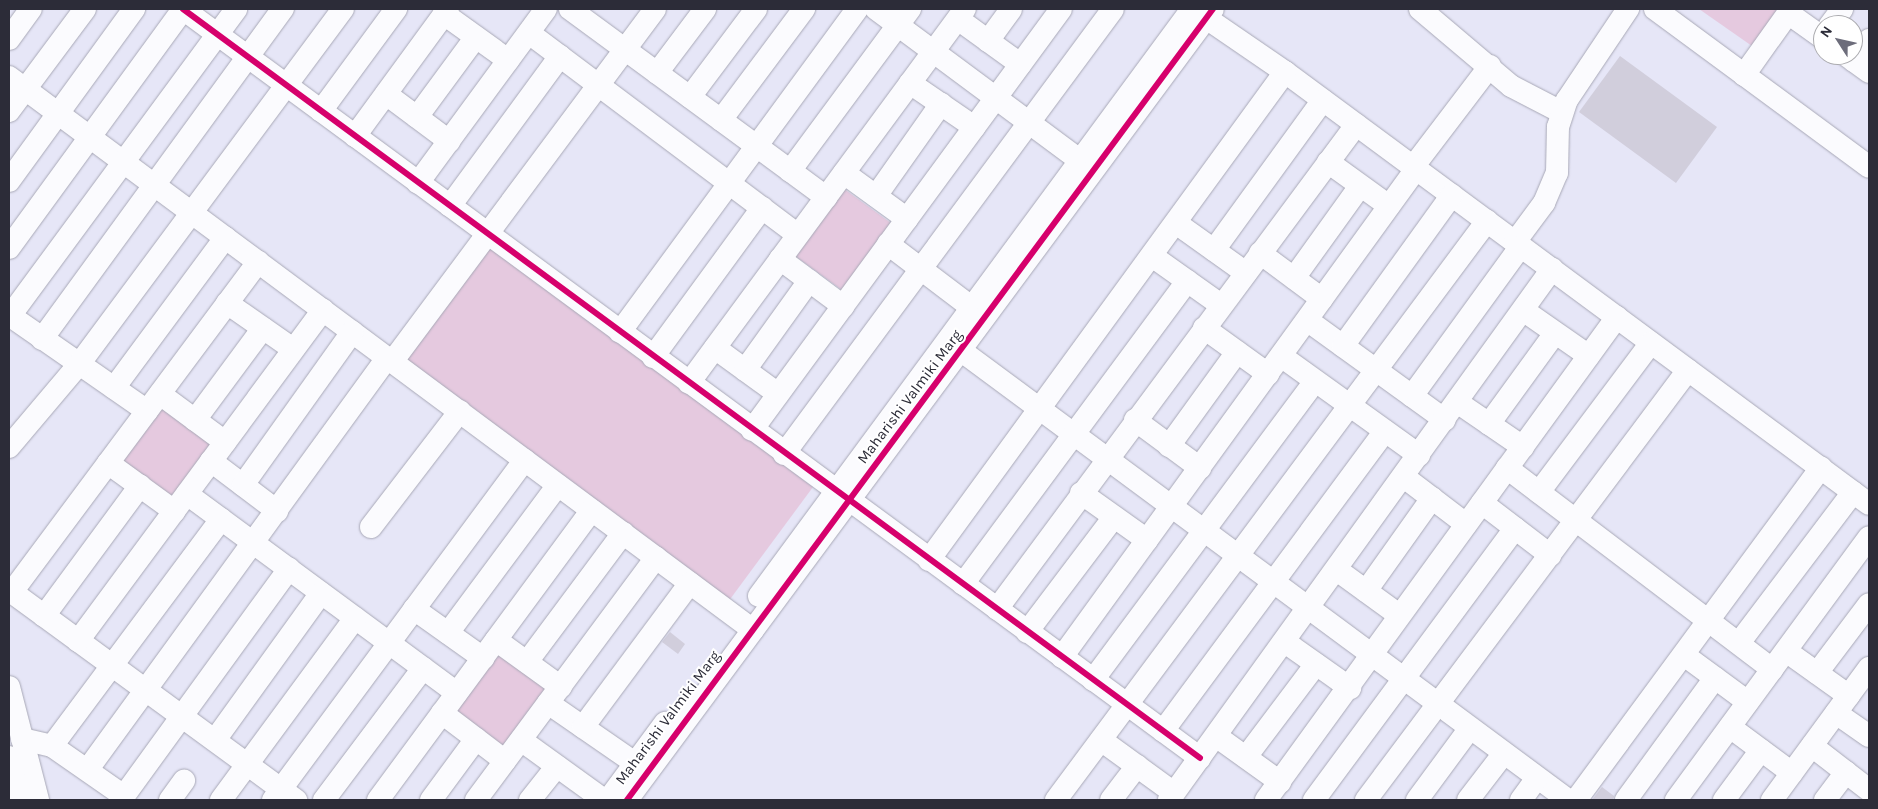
<!DOCTYPE html>
<style>
body{margin:0}
#map{position:relative;width:1878px;height:809px;overflow:hidden;background:#e6e6f7;font-family:Karla,sans-serif}
div>[style]{position:absolute}
.green>*{inset:0;background:#e5c9df}
.building>*{inset:0;background:#d1cedc}
.roads{filter:drop-shadow(0 0 1px #a8a8b6) drop-shadow(0 0 1px #a8a8b6)}
.minor>*{height:22px;margin:-11px;padding:0 11px;transform-origin:11px;border-radius:11px;background:#fbfbfe}
.cycleway>*{height:6px;margin:-3px;padding:0 3px;transform-origin:3px;border-radius:3px;background:#d6006c}
span{translate:-50% -50%;white-space:nowrap;text-align:center;line-height:1.15;-webkit-text-stroke:4px #fff;paint-order:stroke}
.street-label{font-size:15px;color:#2c2c38}
.frame{position:absolute;inset:0;border:10px solid #2c2c38;pointer-events:none}
.north{position:absolute;left:1813px;top:15px;width:50px;height:50px;box-sizing:border-box;background:#fff;border:1px solid #ababaf;border-radius:50%;rotate:305deg;font-size:14px;font-weight:700;line-height:20px;text-align:center;color:#2c2c38}
.north::after{content:'';display:block;margin:auto;width:18px;height:22px;background:#6d6d7b;clip-path:polygon(50% 0,100% 100%,50% 72%,0 100%)}
</style>
<div id="map">
<div class="green">
<div style="clip-path:polygon(1699px 9px,1778px 9px,1752px 46px)"></div>
<div style="clip-path:polygon(840px 186px,895px 226px,846px 293px,791px 253px)"></div>
<div style="clip-path:polygon(487px 245px,813px 487px,728px 602px,402px 360px)"></div>
<div style="clip-path:polygon(163px 397px,217px 437px,168px 504px,114px 464px)"></div>
<div style="clip-path:polygon(499px 647px,554px 687px,505px 754px,450px 714px)"></div>
</div>
<div class="building">
<div style="clip-path:polygon(1620px 56px,1717px 127px,1676px 183px,1579px 112px)"></div>
<div style="clip-path:polygon(670px 632px,685px 644px,678px 654px,662px 642px)"></div>
<div style="clip-path:polygon(1602px 787px,1614px 796px,1613px 800px,1592px 800px)"></div>
</div>
<div class="roads">
<div class="minor">
<div style="left:183px;top:9px;width:1263px;rotate:36.37deg"></div>
<div style="left:570px;top:9px;width:318px;rotate:36.3deg"></div>
<div style="left:876px;top:9px;width:267px;rotate:36.6deg"></div>
<div style="left:1193px;top:9px;width:112px;rotate:34.4deg"></div>
<div style="left:1285px;top:72px;width:726px;rotate:36.49deg"></div>
<div style="left:1420px;top:9px;width:119px;rotate:40.2deg"></div>
<div style="left:1511px;top:86px;width:56px;rotate:27.5deg"></div>
<div style="left:1655px;top:9px;width:266px;rotate:36.4deg"></div>
<div style="left:1788px;top:13px;width:43px;rotate:35.5deg"></div>
<div style="left:444px;top:14px;width:79px;rotate:35.7deg"></div>
<div style="left:958px;top:19px;width:77px;rotate:36deg"></div>
<div style="left:1830px;top:25px;width:20px;rotate:-53deg"></div>
<div style="left:529px;top:33px;width:336px;rotate:36.9deg"></div>
<div style="left:9px;top:39px;width:37px;rotate:-54deg"></div>
<div style="left:988px;top:41px;width:39px;rotate:-54deg"></div>
<div style="left:1846px;top:55px;width:29px;rotate:36deg"></div>
<div style="left:1854px;top:61px;width:26px;rotate:-54deg"></div>
<div style="left:657px;top:73px;width:80px;rotate:-53.1deg"></div>
<div style="left:1744px;top:75px;width:81px;rotate:-54.5deg"></div>
<div style="left:9px;top:77px;width:927px;rotate:36.62deg"></div>
<div style="left:910px;top:83px;width:78px;rotate:34.5deg"></div>
<div style="left:386px;top:94px;width:79px;rotate:36.7deg"></div>
<div style="left:690px;top:97px;width:110px;rotate:-53.1deg"></div>
<div style="left:9px;top:111px;width:127px;rotate:-53.3deg"></div>
<div style="left:321px;top:111px;width:127px;rotate:-53.7deg"></div>
<div style="left:417px;top:117px;width:99px;rotate:-53.6deg"></div>
<div style="left:721px;top:120px;width:139px;rotate:-53.2deg"></div>
<div style="left:355px;top:136px;width:157px;rotate:-53.8deg"></div>
<div style="left:1328px;top:162px;width:75px;rotate:35.8deg"></div>
<div style="left:1413px;top:167px;width:127px;rotate:-52.7deg"></div>
<div style="left:790px;top:171px;width:202px;rotate:-53.5deg"></div>
<div style="left:844px;top:173px;width:78px;rotate:36.1deg"></div>
<div style="left:9px;top:181px;width:213px;rotate:-54deg"></div>
<div style="left:418px;top:183px;width:216px;rotate:-53.7deg"></div>
<div style="left:876px;top:196px;width:113px;rotate:-54.8deg"></div>
<div style="left:450px;top:206px;width:186px;rotate:-53.7deg"></div>
<div style="left:1176px;top:223px;width:86px;rotate:35.5deg"></div>
<div style="left:1515px;top:242px;width:49px;rotate:-53.4deg"></div>
<div style="left:1544px;top:203px;width:33px;rotate:-67deg"></div>
<div style="left:1557px;top:173px;width:46px;rotate:-88.8deg"></div>
<div style="left:1558px;top:127px;width:28px;rotate:-72deg"></div>
<div style="left:1567px;top:100px;width:110px;rotate:-56.2deg"></div>
<div style="left:888px;top:244px;width:104px;rotate:37.2deg"></div>
<div style="left:9px;top:248px;width:296px;rotate:-53.9deg"></div>
<div style="left:1214px;top:250px;width:185px;rotate:-54deg"></div>
<div style="left:1260px;top:253px;width:77px;rotate:36.6deg"></div>
<div style="left:1152px;top:256px;width:85px;rotate:35.4deg"></div>
<div style="left:780px;top:259px;width:79px;rotate:36.7deg"></div>
<div style="left:1294px;top:278px;width:113px;rotate:-54.3deg"></div>
<div style="left:227px;top:303px;width:80px;rotate:34.9deg"></div>
<div style="left:1523px;top:310px;width:80px;rotate:34.9deg"></div>
<div style="left:9px;top:315px;width:168px;rotate:34.8deg"></div>
<div style="left:10px;top:316px;width:381px;rotate:-53.6deg"></div>
<div style="left:1307px;top:320px;width:170px;rotate:35.9deg"></div>
<div style="left:1204px;top:328px;width:79px;rotate:35.7deg"></div>
<div style="left:620px;top:332px;width:401px;rotate:-53.7deg"></div>
<div style="left:42px;top:339px;width:409px;rotate:-53.9deg"></div>
<div style="left:948px;top:341px;width:771px;rotate:36.51deg"></div>
<div style="left:1343px;top:346px;width:186px;rotate:-54.2deg"></div>
<div style="left:715px;top:348px;width:78px;rotate:36.1deg"></div>
<div style="left:1281px;top:356px;width:170px;rotate:35.7deg"></div>
<div style="left:653px;top:357px;width:185px;rotate:-53.8deg"></div>
<div style="left:392px;top:362px;width:440px;rotate:-53.3deg"></div>
<div style="left:745px;top:370px;width:110px;rotate:-54.3deg"></div>
<div style="left:689px;top:383px;width:465px;rotate:-53.6deg"></div>
<div style="left:114px;top:388px;width:187px;rotate:-53.5deg"></div>
<div style="left:160px;top:394px;width:81px;rotate:36.4deg"></div>
<div style="left:1412px;top:396px;width:185px;rotate:-54deg"></div>
<div style="left:1457px;top:402px;width:80px;rotate:34.3deg"></div>
<div style="left:195px;top:420px;width:114px;rotate:-53.5deg"></div>
<div style="left:1135px;top:420px;width:81px;rotate:36.4deg"></div>
<div style="left:1489px;top:424px;width:112px;rotate:-54deg"></div>
<div style="left:752px;top:430px;width:522px;rotate:-53.72deg"></div>
<div style="left:1169px;top:446px;width:116px;rotate:-54.1deg"></div>
<div style="left:9px;top:447px;width:110px;rotate:-49.8deg"></div>
<div style="left:80px;top:363px;width:441px;rotate:-53.4deg"></div>
<div style="left:784px;top:454px;width:553px;rotate:-53.52deg"></div>
<div style="left:211px;top:461px;width:83px;rotate:37.1deg"></div>
<div style="left:108px;top:463px;width:82px;rotate:36deg"></div>
<div style="left:1507px;top:468px;width:333px;rotate:37.2deg"></div>
<div style="left:1404px;top:477px;width:78px;rotate:37.2deg"></div>
<div style="left:243px;top:485px;width:188px;rotate:-54.5deg"></div>
<div style="left:1539px;top:492px;width:186px;rotate:-53.1deg"></div>
<div style="left:1081px;top:493px;width:81px;rotate:35.5deg"></div>
<div style="left:187px;top:494px;width:335px;rotate:36.4deg"></div>
<div style="left:1482px;top:503px;width:86px;rotate:37.4deg"></div>
<div style="left:371px;top:527px;width:146px;rotate:-52.5deg"></div>
<div style="left:929px;top:560px;width:604px;rotate:-53.89deg"></div>
<div style="left:1337px;top:570px;width:77px;rotate:36deg"></div>
<div style="left:963px;top:584px;width:377px;rotate:-53.5deg"></div>
<div style="left:9px;top:590px;width:356px;rotate:36.2deg"></div>
<div style="left:1366px;top:591px;width:114px;rotate:-54.6deg"></div>
<div style="left:12px;top:592px;width:412px;rotate:-53.3deg"></div>
<div style="left:759px;top:596px;width:729px;rotate:-53.59deg"></div>
<div style="left:414px;top:609px;width:85px;rotate:35.4deg"></div>
<div style="left:997px;top:609px;width:603px;rotate:-53.43deg"></div>
<div style="left:44px;top:616px;width:162px;rotate:-53.6deg"></div>
<div style="left:1027px;top:632px;width:144px;rotate:-52.9deg"></div>
<div style="left:448px;top:633px;width:184px;rotate:-53.4deg"></div>
<div style="left:496px;top:640px;width:80px;rotate:35.9deg"></div>
<div style="left:78px;top:641px;width:412px;rotate:-53.5deg"></div>
<div style="left:1285px;top:642px;width:80px;rotate:35.3deg"></div>
<div style="left:1739px;top:643px;width:189px;rotate:-52.9deg"></div>
<div style="left:1786px;top:651px;width:77px;rotate:35.5deg"></div>
<div style="left:1684px;top:655px;width:79px;rotate:36.3deg"></div>
<div style="left:1062px;top:657px;width:603px;rotate:-54.04deg"></div>
<div style="left:527px;top:662px;width:161px;rotate:-53.3deg"></div>
<div style="left:1817px;top:673px;width:86px;rotate:-53deg"></div>
<div style="left:1093px;top:680px;width:372px;rotate:-53.4deg"></div>
<div style="left:9px;top:687px;width:117px;rotate:75.6deg"></div>
<div style="left:548px;top:703px;width:106px;rotate:34.6deg"></div>
<div style="left:442px;top:713px;width:79px;rotate:37.3deg"></div>
<div style="left:1836px;top:713px;width:40px;rotate:34.9deg"></div>
<div style="left:583px;top:727px;width:179px;rotate:-53.4deg"></div>
<div style="left:1730px;top:727px;width:77px;rotate:36.6deg"></div>
<div style="left:1163px;top:731px;width:373px;rotate:-53.5deg"></div>
<div style="left:1216px;top:736px;width:79px;rotate:35.7deg"></div>
<div style="left:22px;top:739px;width:31px;rotate:13deg"></div>
<div style="left:52px;top:746px;width:88px;rotate:34.8deg"></div>
<div style="left:215px;top:740px;width:181px;rotate:-54.2deg"></div>
<div style="left:521px;top:740px;width:102px;rotate:35.9deg"></div>
<div style="left:1101px;top:740px;width:90px;rotate:36deg"></div>
<div style="left:52px;top:746px;width:283px;rotate:-53.3deg"></div>
<div style="left:1812px;top:746px;width:72px;rotate:37.7deg"></div>
<div style="left:9px;top:757px;width:44px;rotate:75.7deg"></div>
<div style="left:1246px;top:757px;width:116px;rotate:-53deg"></div>
<div style="left:88px;top:769px;width:508px;rotate:-53.96deg"></div>
<div style="left:121px;top:800px;width:286px;rotate:-54deg"></div>
<div style="left:170px;top:800px;width:24px;rotate:-54deg"></div>
<div style="left:221px;top:800px;width:226px;rotate:-53.6deg"></div>
<div style="left:273px;top:800px;width:423px;rotate:-53.5deg"></div>
<div style="left:324px;top:800px;width:165px;rotate:-53.1deg"></div>
<div style="left:378px;top:800px;width:360px;rotate:-53.6deg"></div>
<div style="left:431px;top:800px;width:76px;rotate:-53.6deg"></div>
<div style="left:476px;top:800px;width:302px;rotate:-53.4deg"></div>
<div style="left:530px;top:800px;width:43px;rotate:-51.5deg"></div>
<div style="left:608px;top:800px;width:96px;rotate:-53.5deg"></div>
<div style="left:627px;top:800px;width:984px;rotate:-53.47deg"></div>
<div style="left:1056px;top:800px;width:722px;rotate:-53.34deg"></div>
<div style="left:1111px;top:800px;width:43px;rotate:-52.6deg"></div>
<div style="left:1169px;top:800px;width:655px;rotate:-54.2deg"></div>
<div style="left:1266px;top:800px;width:597px;rotate:-53.99deg"></div>
<div style="left:1314px;top:800px;width:338px;rotate:-53.5deg"></div>
<div style="left:1366px;top:800px;width:537px;rotate:-53.17deg"></div>
<div style="left:1417px;top:800px;width:89px;rotate:-53.6deg"></div>
<div style="left:1468px;top:800px;width:59px;rotate:-52.5deg"></div>
<div style="left:1521px;top:800px;width:27px;rotate:-54deg"></div>
<div style="left:1576px;top:800px;width:413px;rotate:-53.6deg"></div>
<div style="left:1626px;top:800px;width:151px;rotate:-53.9deg"></div>
<div style="left:1676px;top:800px;width:326px;rotate:-53.7deg"></div>
<div style="left:1724px;top:800px;width:62px;rotate:-53.5deg"></div>
<div style="left:1772px;top:800px;width:164px;rotate:-53.7deg"></div>
<div style="left:1825px;top:800px;width:35px;rotate:-53deg"></div>
</div>
</div>
<div class="cycleway">
<div style="left:183px;top:9px;width:1263px;rotate:36.37deg"></div>
<div style="left:627px;top:800px;width:984px;rotate:-53.47deg"></div>
</div>
<div class="street-label">
<span style="left:910px;top:397px;rotate:-53deg">Maharishi Valmiki Marg</span>
<span style="left:668px;top:718px;rotate:-53deg">Maharishi Valmiki Marg</span>
</div>
<div class="frame"></div>
<div class="north">N</div>
</div>
